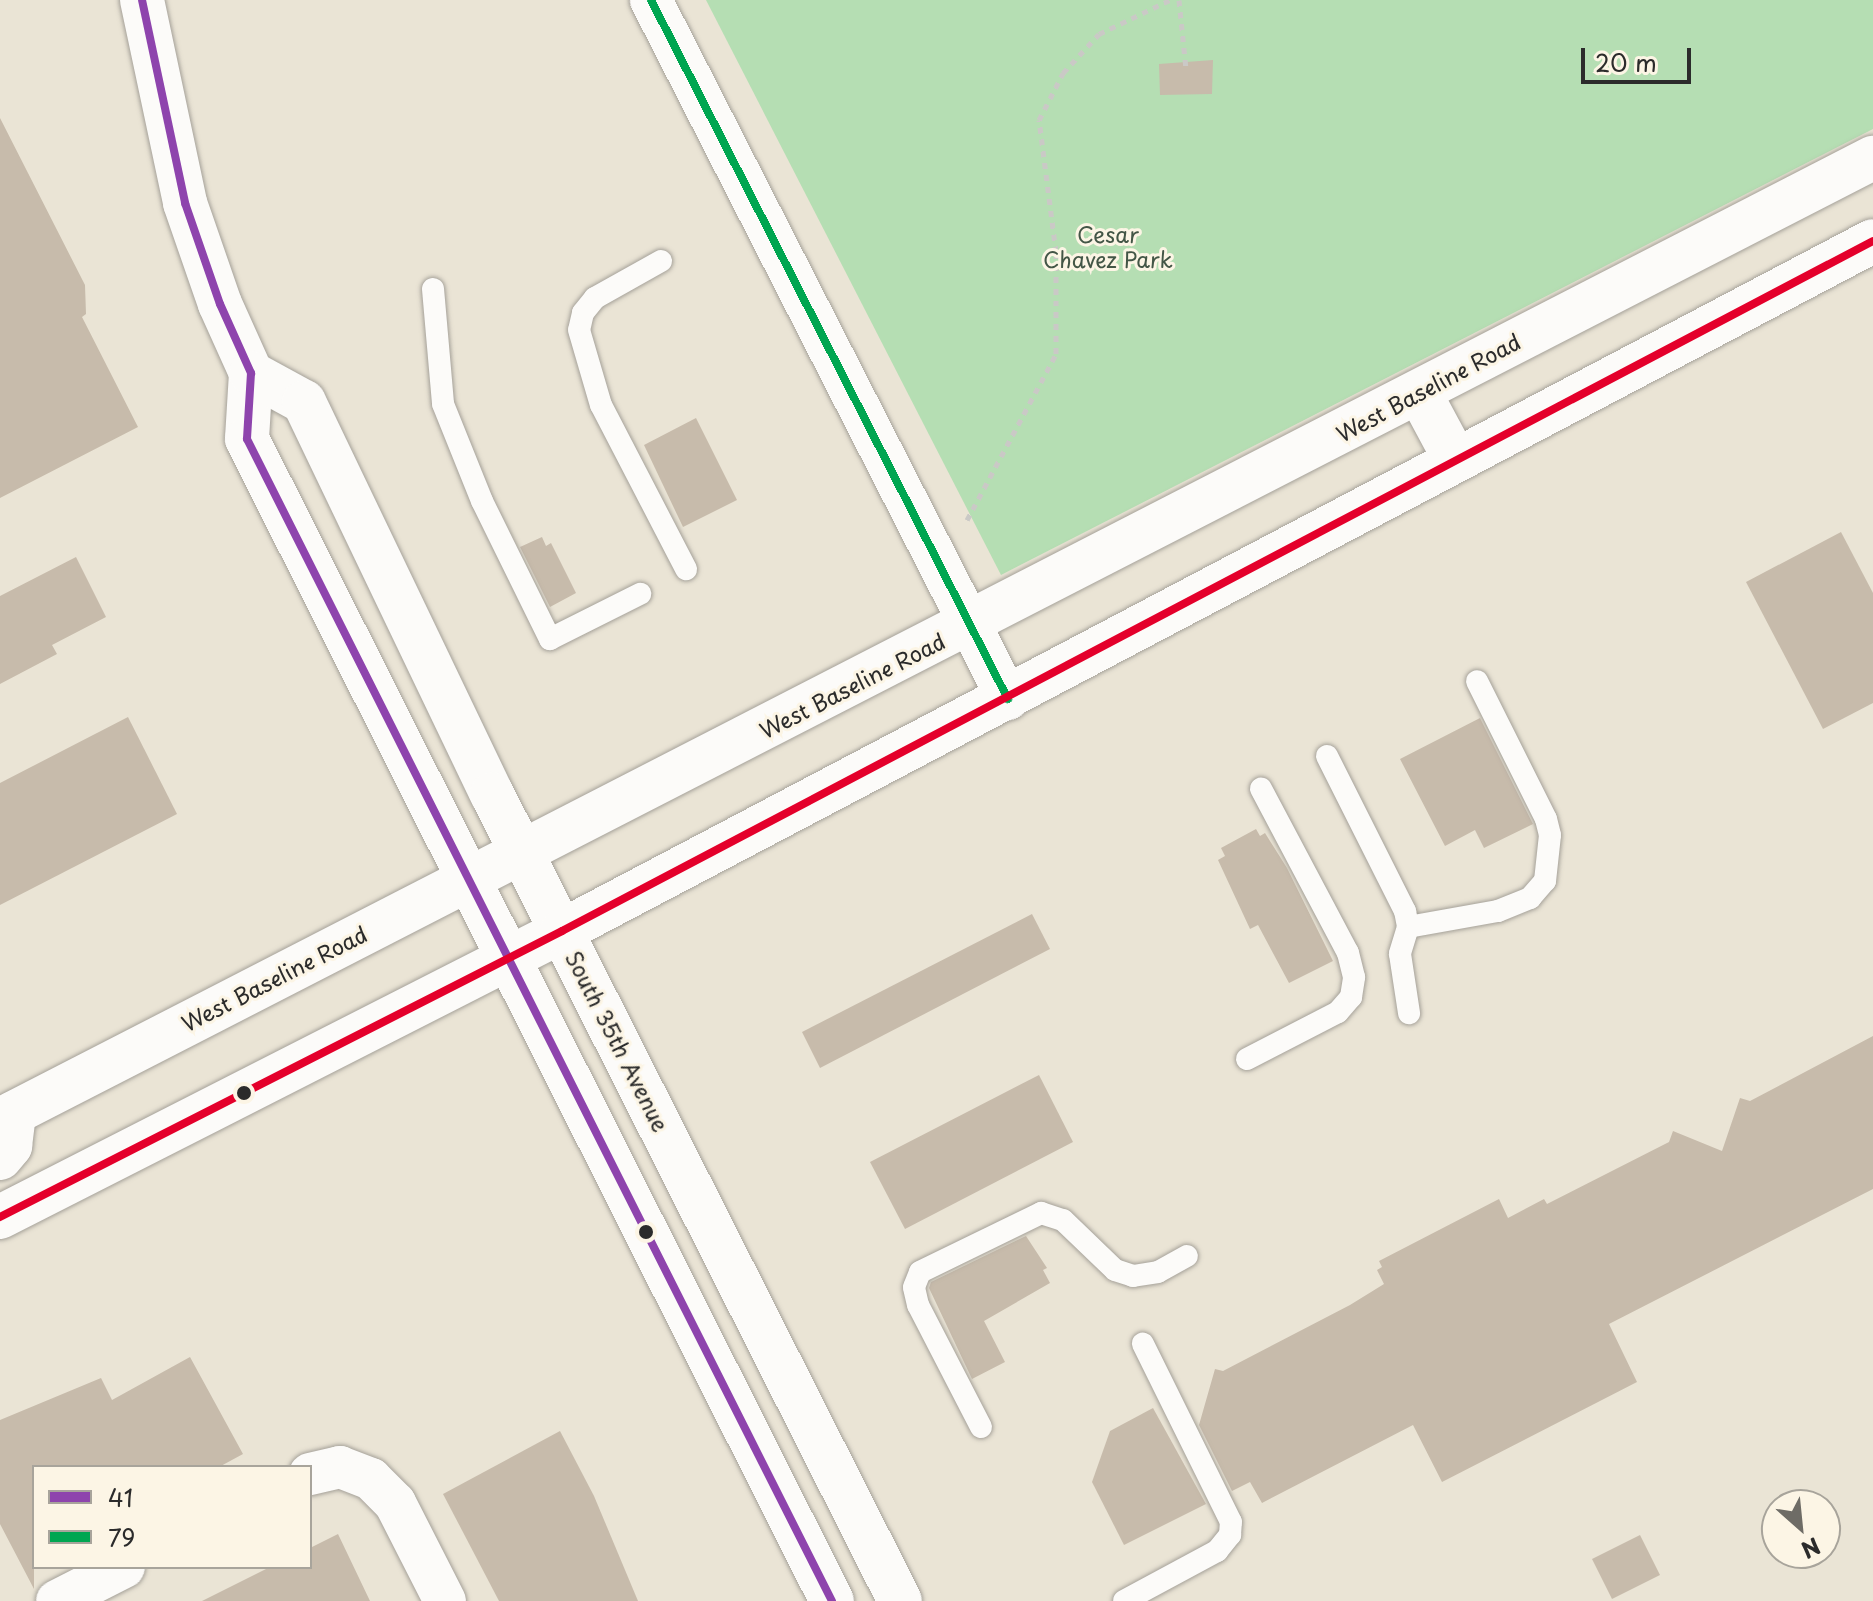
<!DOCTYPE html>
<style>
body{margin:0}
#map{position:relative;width:1873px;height:1601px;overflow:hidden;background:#eae4d5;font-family:"Playpen Sans",sans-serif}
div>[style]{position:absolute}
.green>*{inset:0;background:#b5deb3}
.building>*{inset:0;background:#c7bbab}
.path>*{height:5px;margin-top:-2.5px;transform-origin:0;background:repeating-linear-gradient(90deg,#cac9c6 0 6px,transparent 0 12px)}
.roads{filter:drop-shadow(0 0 2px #a5a199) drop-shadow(0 0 2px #a5a199)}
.lane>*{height:22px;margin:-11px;padding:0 11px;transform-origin:11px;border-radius:11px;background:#fcfbf9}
.street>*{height:42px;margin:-21px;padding:0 21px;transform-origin:21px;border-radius:21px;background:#fcfbf9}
.secondary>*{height:44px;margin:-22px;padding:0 22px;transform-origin:22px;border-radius:22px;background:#fcfbf9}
.primary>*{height:44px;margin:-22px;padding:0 22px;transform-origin:22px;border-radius:22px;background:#fcfbf9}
.bus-1>*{height:8px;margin:-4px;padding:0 4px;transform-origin:4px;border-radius:4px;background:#8e44ad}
.bus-2>*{height:8px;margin:-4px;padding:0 4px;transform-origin:4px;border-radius:4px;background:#00a651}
.bus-3>*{height:8px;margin:-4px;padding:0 4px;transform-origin:4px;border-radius:4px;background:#e4002b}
.dots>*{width:22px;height:22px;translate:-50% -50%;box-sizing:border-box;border:4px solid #fcf5e5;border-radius:50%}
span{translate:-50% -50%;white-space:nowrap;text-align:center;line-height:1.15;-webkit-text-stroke:6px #fcf5e5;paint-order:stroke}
.park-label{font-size:22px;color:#435646}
.street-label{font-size:22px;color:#2b2b2b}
.legend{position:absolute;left:32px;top:1465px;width:280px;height:104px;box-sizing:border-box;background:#fcf5e5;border:2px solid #a8a49b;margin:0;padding:10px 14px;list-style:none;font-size:24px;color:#2b2b2b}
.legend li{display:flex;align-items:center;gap:16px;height:40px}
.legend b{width:40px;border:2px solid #a8a49b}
.north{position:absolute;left:1761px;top:1489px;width:80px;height:80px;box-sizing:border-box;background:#fcf5e5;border:2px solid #a8a49b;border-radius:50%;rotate:153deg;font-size:22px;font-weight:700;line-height:32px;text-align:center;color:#2b2b2b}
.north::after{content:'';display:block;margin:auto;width:28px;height:36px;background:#6e6c66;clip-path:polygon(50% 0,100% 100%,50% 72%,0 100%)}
.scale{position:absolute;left:1581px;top:48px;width:110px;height:36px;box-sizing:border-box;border:4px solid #2b2b2b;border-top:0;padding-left:10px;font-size:24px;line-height:28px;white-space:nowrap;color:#2b2b2b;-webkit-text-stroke:6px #fcf5e5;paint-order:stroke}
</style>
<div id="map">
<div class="green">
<div style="clip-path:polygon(706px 0,1873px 0,1873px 129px,1001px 575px)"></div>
</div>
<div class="building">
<div style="clip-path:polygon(1213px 60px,1212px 94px,1160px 95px,1159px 64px)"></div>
<div style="clip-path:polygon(0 118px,85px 285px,86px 314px,82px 317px,138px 427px,0 498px)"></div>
<div style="clip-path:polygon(696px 418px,737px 500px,683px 527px,644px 445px)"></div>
<div style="clip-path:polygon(1841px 532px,1873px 593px,1873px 703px,1823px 729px,1746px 582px)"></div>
<div style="clip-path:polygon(542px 537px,546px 546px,551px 543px,576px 593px,550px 607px,520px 547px)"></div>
<div style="clip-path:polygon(76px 557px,106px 617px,52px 645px,57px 654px,0 684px,0 596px)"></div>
<div style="clip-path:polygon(128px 717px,177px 814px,0 905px,0 783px)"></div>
<div style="clip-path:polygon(1480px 718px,1533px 824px,1484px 848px,1475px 830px,1445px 846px,1400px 759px)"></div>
<div style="clip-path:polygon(1256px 829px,1260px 836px,1265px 833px,1287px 868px,1333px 961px,1289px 983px,1258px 925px,1250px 929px,1218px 860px,1225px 856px,1221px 848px)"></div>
<div style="clip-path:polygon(1032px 914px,1050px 949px,820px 1068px,802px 1032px)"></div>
<div style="clip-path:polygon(1873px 1036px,1873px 1189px,1609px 1324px,1637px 1382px,1442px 1482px,1413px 1425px,1262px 1503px,1250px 1482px,1232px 1491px,1199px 1425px,1215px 1369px,1223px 1371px,1350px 1305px,1384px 1284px,1377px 1270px,1382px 1267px,1379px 1261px,1499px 1199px,1508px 1218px,1544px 1199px,1547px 1204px,1669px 1142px,1673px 1131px,1722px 1151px,1740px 1098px,1750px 1101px)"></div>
<div style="clip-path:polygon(1039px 1075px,1073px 1142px,905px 1229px,870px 1162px)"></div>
<div style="clip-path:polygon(1026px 1236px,1047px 1268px,1043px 1270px,1050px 1283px,984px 1321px,1005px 1362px,972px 1379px,929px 1288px,931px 1282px)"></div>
<div style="clip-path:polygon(190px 1357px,243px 1454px,219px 1467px,34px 1467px,34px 1589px,0 1524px,0 1420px,101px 1378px,112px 1400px)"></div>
<div style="clip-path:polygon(1153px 1408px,1206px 1504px,1124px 1545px,1092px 1482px,1110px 1431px)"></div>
<div style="clip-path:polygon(560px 1431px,594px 1496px,638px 1601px,499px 1601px,443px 1494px)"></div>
<div style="clip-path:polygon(338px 1534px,370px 1601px,202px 1601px,270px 1567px,310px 1567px,310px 1548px)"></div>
<div style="clip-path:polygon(1640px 1535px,1660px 1575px,1612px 1599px,1592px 1559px)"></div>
</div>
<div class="path">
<div style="left:1179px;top:0;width:69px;rotate:84.2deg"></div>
<div style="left:967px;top:520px;width:188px;rotate:-61.8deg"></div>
<div style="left:1056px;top:354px;width:102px;rotate:-90deg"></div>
<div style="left:1056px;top:252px;width:133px;rotate:-97.3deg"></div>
<div style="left:1039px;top:120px;width:53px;rotate:-62.9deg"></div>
<div style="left:1063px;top:73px;width:53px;rotate:-47.3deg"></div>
<div style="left:1099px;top:34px;width:79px;rotate:-25.6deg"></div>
</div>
<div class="roads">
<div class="lane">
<div style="left:661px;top:261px;width:76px;rotate:150.7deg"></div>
<div style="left:595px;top:298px;width:19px;rotate:129deg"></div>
<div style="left:583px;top:313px;width:17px;rotate:103deg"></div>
<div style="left:579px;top:330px;width:78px;rotate:73.7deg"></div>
<div style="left:601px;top:405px;width:185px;rotate:62.6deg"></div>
<div style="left:433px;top:289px;width:115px;rotate:85deg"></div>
<div style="left:443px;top:404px;width:105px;rotate:68.1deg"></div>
<div style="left:482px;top:501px;width:154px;rotate:63.8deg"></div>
<div style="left:550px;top:639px;width:101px;rotate:-26.6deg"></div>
<div style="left:1327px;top:756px;width:174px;rotate:63.3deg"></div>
<div style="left:1405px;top:911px;width:16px;rotate:79deg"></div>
<div style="left:1408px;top:927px;width:28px;rotate:107deg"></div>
<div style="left:1400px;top:954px;width:60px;rotate:81.3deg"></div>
<div style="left:1408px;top:927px;width:91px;rotate:-10.1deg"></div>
<div style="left:1498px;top:911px;width:35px;rotate:-22deg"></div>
<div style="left:1530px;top:898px;width:23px;rotate:-49deg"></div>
<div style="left:1545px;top:881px;width:46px;rotate:-83.8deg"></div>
<div style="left:1550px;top:835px;width:16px;rotate:-104deg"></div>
<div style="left:1546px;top:819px;width:154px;rotate:-116.6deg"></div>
<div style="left:1247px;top:1059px;width:102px;rotate:-27.3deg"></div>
<div style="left:1338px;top:1012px;width:20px;rotate:-49deg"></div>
<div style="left:1351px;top:997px;width:20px;rotate:-81deg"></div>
<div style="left:1354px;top:977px;width:25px;rotate:-104deg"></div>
<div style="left:1348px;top:953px;width:186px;rotate:-117.9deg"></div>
<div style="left:981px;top:1427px;width:137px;rotate:-117.3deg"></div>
<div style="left:918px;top:1305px;width:18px;rotate:-103deg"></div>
<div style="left:914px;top:1287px;width:16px;rotate:-68deg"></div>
<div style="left:920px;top:1272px;width:135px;rotate:-26deg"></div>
<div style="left:1041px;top:1213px;width:23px;rotate:18deg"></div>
<div style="left:1063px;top:1220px;width:72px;rotate:43.9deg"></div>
<div style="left:1115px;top:1270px;width:19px;rotate:18deg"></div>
<div style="left:1133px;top:1276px;width:25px;rotate:-9deg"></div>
<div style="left:1158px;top:1272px;width:33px;rotate:-29deg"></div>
<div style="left:1124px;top:1601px;width:106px;rotate:-28.3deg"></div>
<div style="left:1217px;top:1551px;width:21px;rotate:-51deg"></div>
<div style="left:1230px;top:1535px;width:13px;rotate:-86deg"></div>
<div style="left:1231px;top:1522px;width:199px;rotate:-116.3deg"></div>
</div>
<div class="street">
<div style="left:651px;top:0;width:785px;rotate:62.95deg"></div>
<div style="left:310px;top:1474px;width:31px;rotate:-13deg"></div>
<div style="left:340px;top:1467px;width:33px;rotate:21deg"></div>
<div style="left:371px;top:1479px;width:34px;rotate:45deg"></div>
<div style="left:395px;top:1503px;width:110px;rotate:63deg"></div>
<div style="left:57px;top:1601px;width:75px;rotate:-26.9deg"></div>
</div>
<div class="secondary">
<div style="left:142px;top:0;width:208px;rotate:78deg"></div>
<div style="left:185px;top:203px;width:107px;rotate:70.9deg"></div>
<div style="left:220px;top:304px;width:76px;rotate:65.8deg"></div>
<div style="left:251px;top:373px;width:66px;rotate:93.5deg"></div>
<div style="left:247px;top:439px;width:1301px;rotate:63.28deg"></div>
<div style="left:251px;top:373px;width:60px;rotate:28.7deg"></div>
<div style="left:304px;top:402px;width:435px;rotate:64.4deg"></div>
<div style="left:492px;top:794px;width:904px;rotate:63.18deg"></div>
</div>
<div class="primary">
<div style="left:1419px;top:392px;width:76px;rotate:61.8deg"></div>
<div style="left:0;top:1120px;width:2106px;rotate:-27.19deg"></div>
<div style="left:0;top:1158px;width:16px;rotate:-50deg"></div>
<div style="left:10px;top:1146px;width:33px;rotate:-83deg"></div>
<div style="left:0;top:1217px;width:631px;rotate:-26.97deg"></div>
<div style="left:562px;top:931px;width:1481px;rotate:-27.76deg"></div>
</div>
</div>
<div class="bus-1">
<div style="left:142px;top:0;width:208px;rotate:78deg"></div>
<div style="left:185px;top:203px;width:107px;rotate:70.9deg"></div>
<div style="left:220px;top:304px;width:76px;rotate:65.8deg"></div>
<div style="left:251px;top:373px;width:66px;rotate:93.5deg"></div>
<div style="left:247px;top:439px;width:1301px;rotate:63.28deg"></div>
</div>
<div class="bus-2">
<div style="left:651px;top:0;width:785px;rotate:62.95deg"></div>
</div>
<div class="bus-3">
<div style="left:0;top:1217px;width:631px;rotate:-26.97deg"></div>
<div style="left:562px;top:931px;width:1481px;rotate:-27.76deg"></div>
</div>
<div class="dots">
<div style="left:244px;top:1093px;background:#2b2b2b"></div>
<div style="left:646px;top:1232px;background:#2b2b2b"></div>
</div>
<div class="park-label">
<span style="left:1108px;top:246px">Cesar<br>Chavez Park</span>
</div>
<div class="street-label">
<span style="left:1428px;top:387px;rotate:-28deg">West Baseline Road</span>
<span style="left:852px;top:685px;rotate:-27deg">West Baseline Road</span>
<span style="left:274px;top:978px;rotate:-27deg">West Baseline Road</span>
<span style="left:618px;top:1041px;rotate:63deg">South 35th Avenue</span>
</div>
<ul class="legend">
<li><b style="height:10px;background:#8e44ad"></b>41</li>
<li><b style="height:10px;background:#00a651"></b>79</li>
</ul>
<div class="north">N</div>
<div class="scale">20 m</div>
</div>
